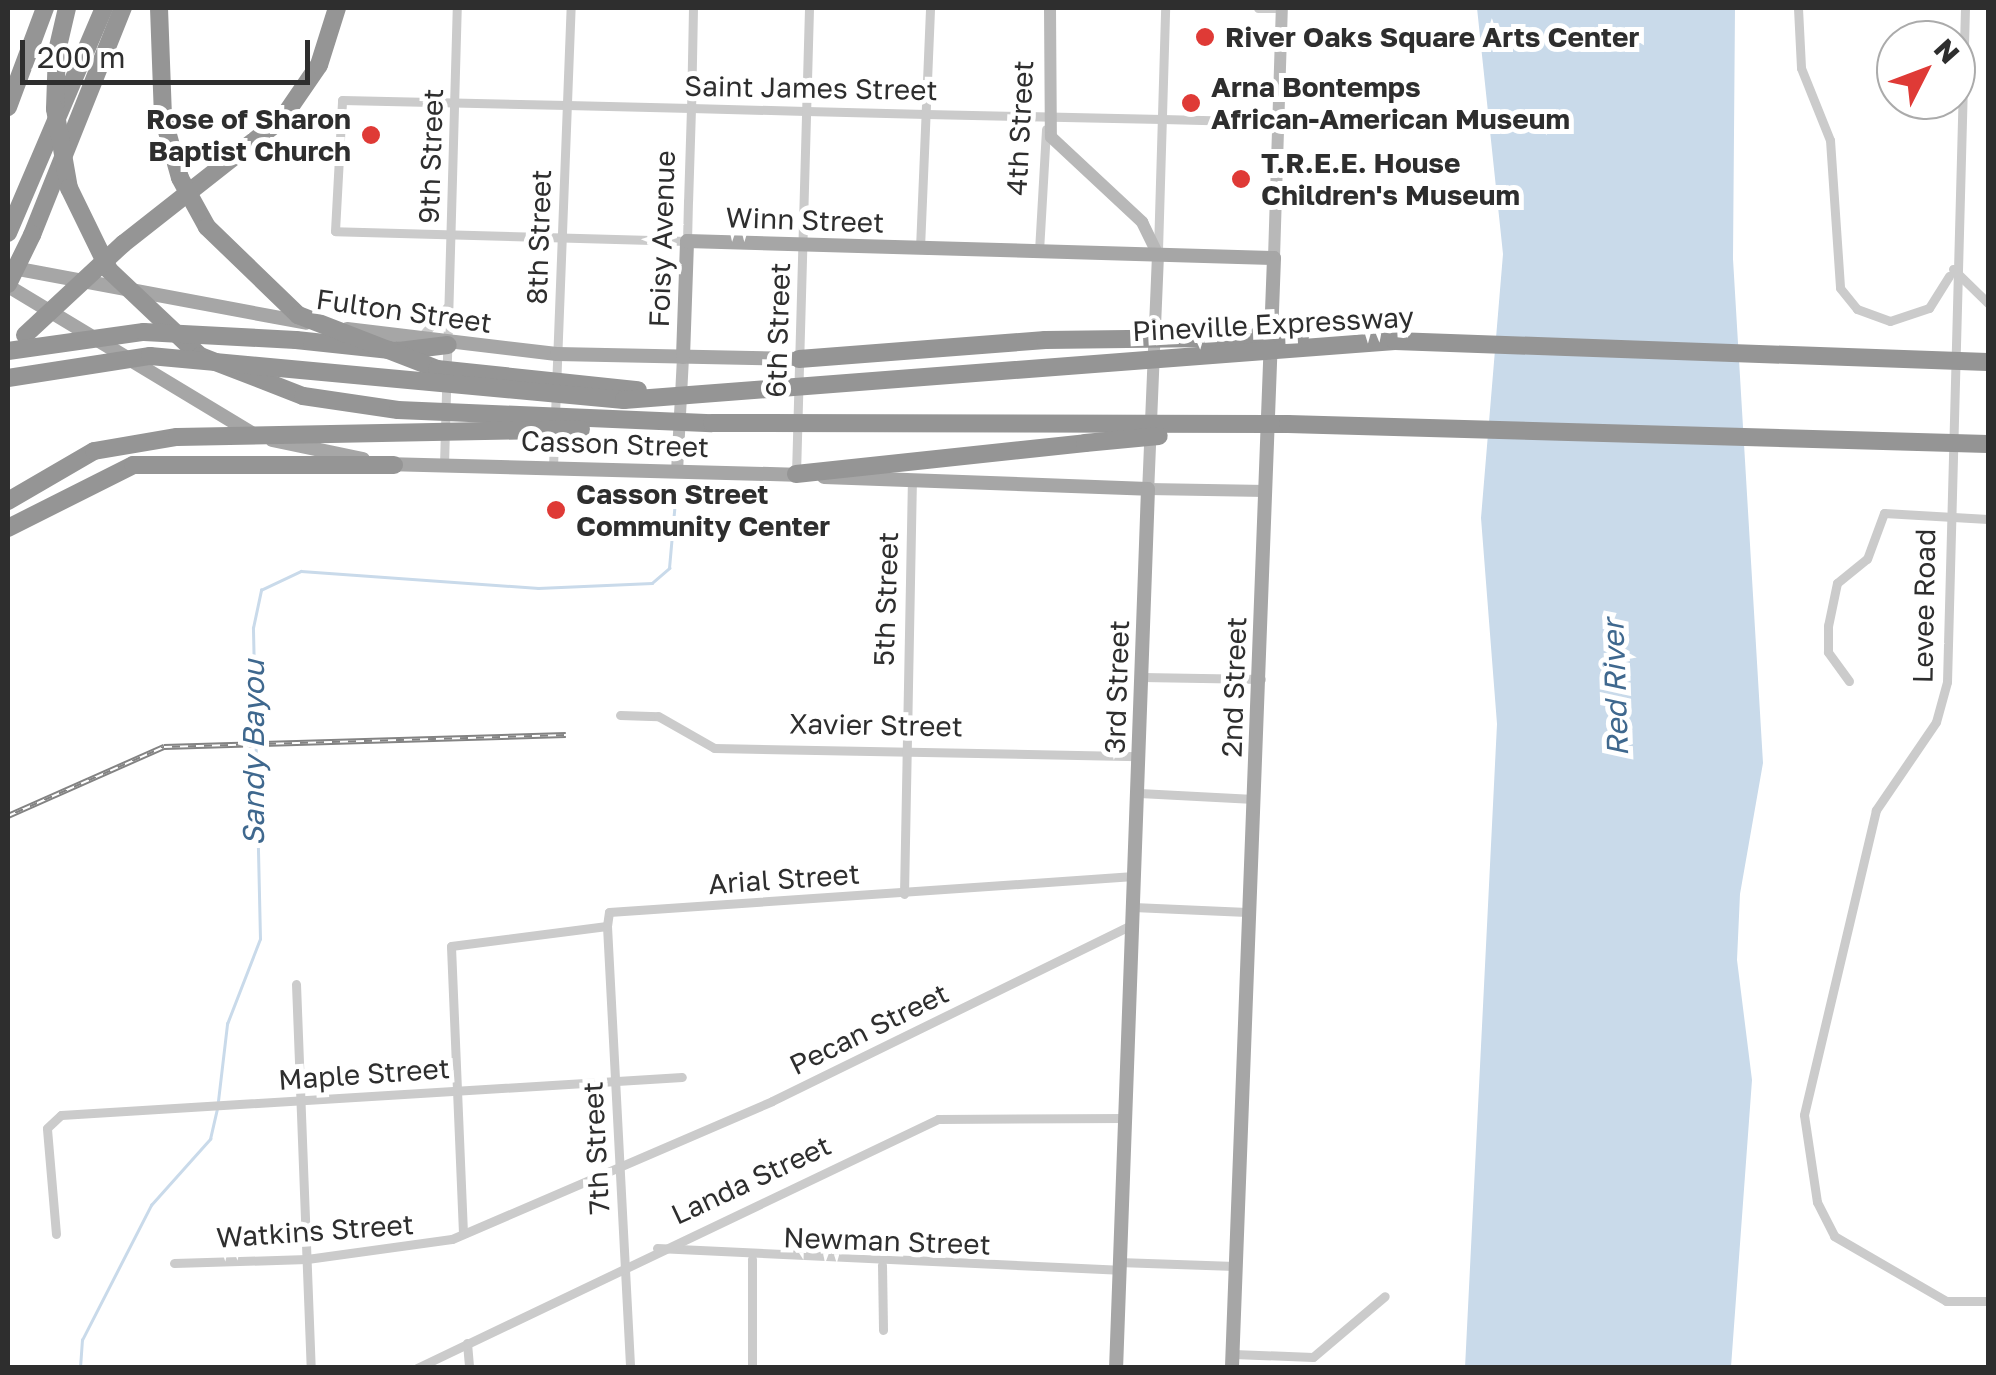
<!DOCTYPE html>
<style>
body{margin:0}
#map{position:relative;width:1996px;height:1375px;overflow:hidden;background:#fff;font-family:"Golos Text",sans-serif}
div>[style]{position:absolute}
.water>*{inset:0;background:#c9daea}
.stream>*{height:2.5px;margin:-1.25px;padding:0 1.25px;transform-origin:1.25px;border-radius:1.25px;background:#c9daea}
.minor>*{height:9px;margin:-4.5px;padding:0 4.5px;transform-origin:4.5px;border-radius:4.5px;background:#cbcbcb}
.secondary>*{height:12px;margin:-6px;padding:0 6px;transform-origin:6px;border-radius:6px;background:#b8b8b8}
.primary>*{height:14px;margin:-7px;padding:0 7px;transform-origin:7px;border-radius:7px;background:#a6a6a6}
.motorway>*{height:18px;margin:-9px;padding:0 9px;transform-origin:9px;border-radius:9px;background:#959595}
.rail>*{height:6px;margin-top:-3px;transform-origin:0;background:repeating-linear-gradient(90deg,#fff 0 8px,#838383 0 16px);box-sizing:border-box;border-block:2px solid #838383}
.motorway-bridge>*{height:18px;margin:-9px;padding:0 9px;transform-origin:9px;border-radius:9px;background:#959595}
.dots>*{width:28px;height:28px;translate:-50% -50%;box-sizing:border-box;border:5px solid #fff;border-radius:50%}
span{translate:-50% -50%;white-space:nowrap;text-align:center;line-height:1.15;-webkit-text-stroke:10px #fff;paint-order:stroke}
.poi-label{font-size:28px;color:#2e2e2e;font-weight:700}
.left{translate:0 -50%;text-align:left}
.right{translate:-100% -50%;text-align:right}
.street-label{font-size:28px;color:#2e2e2e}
.water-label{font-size:30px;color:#3f688e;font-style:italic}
.frame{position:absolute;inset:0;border:10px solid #2e2e2e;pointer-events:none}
.north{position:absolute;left:1876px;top:20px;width:100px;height:100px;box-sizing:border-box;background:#fff;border:2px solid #ababab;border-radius:50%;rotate:48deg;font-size:28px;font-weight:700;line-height:40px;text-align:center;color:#2e2e2e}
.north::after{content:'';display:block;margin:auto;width:35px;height:45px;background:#df3a36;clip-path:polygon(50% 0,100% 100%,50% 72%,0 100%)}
.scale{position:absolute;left:20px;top:40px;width:290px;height:45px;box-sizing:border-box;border:5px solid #2e2e2e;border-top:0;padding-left:12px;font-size:30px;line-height:35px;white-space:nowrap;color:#2e2e2e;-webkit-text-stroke:8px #fff;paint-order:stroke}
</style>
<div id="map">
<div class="water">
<div style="clip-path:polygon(1477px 8px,1735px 8px,1733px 259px,1763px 763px,1740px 894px,1737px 960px,1752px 1080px,1731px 1367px,1465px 1368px,1497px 724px,1481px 518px,1503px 254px)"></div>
</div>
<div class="stream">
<div style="left:218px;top:1101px;width:78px;rotate:-83.3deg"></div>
<div style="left:227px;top:1024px;width:91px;rotate:-68.8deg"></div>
<div style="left:260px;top:939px;width:311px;rotate:-91.3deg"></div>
<div style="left:253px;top:628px;width:39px;rotate:-78deg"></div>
<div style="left:261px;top:590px;width:44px;rotate:-25.4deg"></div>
<div style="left:301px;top:571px;width:238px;rotate:4.1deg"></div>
<div style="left:538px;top:588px;width:114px;rotate:-2.5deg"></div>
<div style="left:652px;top:583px;width:23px;rotate:-41deg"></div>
<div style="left:669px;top:568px;width:78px;rotate:-84.9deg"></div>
<div style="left:80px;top:1368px;width:28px;rotate:-86deg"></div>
<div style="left:82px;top:1340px;width:152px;rotate:-62.9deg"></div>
<div style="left:151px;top:1205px;width:89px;rotate:-48.2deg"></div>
<div style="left:210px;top:1139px;width:31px;rotate:-77deg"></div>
</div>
<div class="minor">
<div style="left:693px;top:8px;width:100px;rotate:91.1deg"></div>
<div style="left:691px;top:108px;width:93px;rotate:91.8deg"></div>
<div style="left:688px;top:201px;width:40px;rotate:91.4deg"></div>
<div style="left:687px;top:241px;width:352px;rotate:-178.4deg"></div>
<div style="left:335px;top:231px;width:131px;rotate:-86.9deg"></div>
<div style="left:342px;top:100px;width:225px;rotate:1.3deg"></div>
<div style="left:567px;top:105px;width:124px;rotate:1.4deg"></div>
<div style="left:691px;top:108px;width:115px;rotate:1.5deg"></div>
<div style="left:806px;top:111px;width:120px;rotate:1.4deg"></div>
<div style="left:926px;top:114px;width:236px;rotate:1.2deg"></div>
<div style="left:1162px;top:119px;width:117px;rotate:1.5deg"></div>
<div style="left:1258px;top:8px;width:24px"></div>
<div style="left:1798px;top:8px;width:60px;rotate:87.1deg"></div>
<div style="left:1801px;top:68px;width:78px;rotate:68.1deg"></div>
<div style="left:1830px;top:140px;width:148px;rotate:86.1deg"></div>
<div style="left:1840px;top:288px;width:27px;rotate:51deg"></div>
<div style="left:1857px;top:309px;width:35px;rotate:20deg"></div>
<div style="left:1890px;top:321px;width:41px;rotate:-18.4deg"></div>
<div style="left:1929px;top:308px;width:38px;rotate:-58deg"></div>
<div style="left:1965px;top:8px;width:674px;rotate:91.53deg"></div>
<div style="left:1947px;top:682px;width:41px;rotate:105.4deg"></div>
<div style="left:1936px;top:722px;width:107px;rotate:124.3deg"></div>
<div style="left:1876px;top:810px;width:313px;rotate:103.3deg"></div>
<div style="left:1804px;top:1115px;width:88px;rotate:81.5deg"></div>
<div style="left:1817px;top:1202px;width:38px;rotate:63deg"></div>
<div style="left:1834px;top:1236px;width:129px;rotate:30.1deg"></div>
<div style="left:1946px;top:1301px;width:42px"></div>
<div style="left:920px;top:248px;width:240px;rotate:-87.6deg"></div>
<div style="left:1158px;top:250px;width:242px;rotate:-88.3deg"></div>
<div style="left:1039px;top:251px;width:122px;rotate:-86.7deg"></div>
<div style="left:1953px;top:269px;width:49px;rotate:44.2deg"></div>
<div style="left:422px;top:336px;width:38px;rotate:-49deg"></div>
<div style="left:444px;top:465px;width:457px;rotate:-88.4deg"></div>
<div style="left:553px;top:467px;width:459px;rotate:-87.8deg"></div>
<div style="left:796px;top:474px;width:466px;rotate:-88.4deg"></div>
<div style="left:1142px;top:677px;width:119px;rotate:1deg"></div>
<div style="left:1849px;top:681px;width:36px;rotate:-126deg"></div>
<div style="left:1828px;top:652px;width:26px;rotate:-90deg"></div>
<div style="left:1828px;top:626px;width:44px;rotate:-78.2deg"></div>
<div style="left:1837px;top:583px;width:38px;rotate:-39deg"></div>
<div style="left:1867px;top:559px;width:49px;rotate:-69.7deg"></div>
<div style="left:1884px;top:513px;width:104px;rotate:3.3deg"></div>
<div style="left:620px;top:715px;width:38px;rotate:2deg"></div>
<div style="left:658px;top:716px;width:64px;rotate:29.7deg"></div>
<div style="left:714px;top:748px;width:425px;rotate:1.1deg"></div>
<div style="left:1139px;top:793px;width:115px;rotate:3deg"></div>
<div style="left:904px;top:894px;width:409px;rotate:-88.9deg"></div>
<div style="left:1133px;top:907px;width:114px;rotate:2.5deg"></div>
<div style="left:607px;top:926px;width:443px;rotate:87deg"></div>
<div style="left:296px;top:984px;width:384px;rotate:87.8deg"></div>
<div style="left:463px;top:1233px;width:287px;rotate:-92.4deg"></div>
<div style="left:451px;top:946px;width:157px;rotate:-7.3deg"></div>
<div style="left:607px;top:926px;width:14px;rotate:-82deg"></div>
<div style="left:609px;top:912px;width:526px;rotate:-3.92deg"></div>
<div style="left:56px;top:1234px;width:106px;rotate:-94.9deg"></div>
<div style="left:47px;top:1128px;width:19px;rotate:-43deg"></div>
<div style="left:61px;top:1115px;width:622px;rotate:-3.5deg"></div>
<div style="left:657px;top:1248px;width:462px;rotate:2.7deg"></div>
<div style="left:1118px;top:1262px;width:117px;rotate:2deg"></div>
<div style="left:174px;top:1263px;width:133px;rotate:-1.7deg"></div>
<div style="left:307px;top:1259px;width:146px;rotate:-7.9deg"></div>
<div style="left:452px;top:1239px;width:348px;rotate:-23.3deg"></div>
<div style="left:772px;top:1101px;width:401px;rotate:-26.1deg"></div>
<div style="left:882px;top:1265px;width:65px;rotate:89.1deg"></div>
<div style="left:467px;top:1343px;width:25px;rotate:85deg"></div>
<div style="left:1233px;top:1354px;width:80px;rotate:2.1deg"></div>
<div style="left:1313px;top:1357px;width:94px;rotate:-40.3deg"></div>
<div style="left:417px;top:1368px;width:577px;rotate:-25.54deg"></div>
<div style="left:938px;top:1119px;width:187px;rotate:-0.3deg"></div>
<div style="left:752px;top:1368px;width:109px;rotate:-90deg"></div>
</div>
<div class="secondary">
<div style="left:1050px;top:8px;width:129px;rotate:89.6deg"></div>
<div style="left:1051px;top:137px;width:125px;rotate:43deg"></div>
<div style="left:1142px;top:222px;width:37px;rotate:64deg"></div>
<div style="left:1158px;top:255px;width:234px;rotate:92.4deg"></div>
<div style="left:1148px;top:489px;width:118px;rotate:1deg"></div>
<div style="left:1274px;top:258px;width:250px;rotate:-88.2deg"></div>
<div style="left:677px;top:472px;width:115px;rotate:-87deg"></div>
</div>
<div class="primary">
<div style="left:8px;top:267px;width:303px;rotate:10.6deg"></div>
<div style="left:8px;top:286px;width:285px;rotate:31.1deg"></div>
<div style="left:347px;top:329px;width:211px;rotate:6.8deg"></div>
<div style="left:557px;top:354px;width:242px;rotate:1.2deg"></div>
<div style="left:683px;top:357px;width:116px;rotate:-88deg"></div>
<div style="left:687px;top:241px;width:587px;rotate:1.66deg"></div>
<div style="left:1274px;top:258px;width:1111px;rotate:92.17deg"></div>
<div style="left:272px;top:440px;width:93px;rotate:11.8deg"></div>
<div style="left:385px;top:464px;width:418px;rotate:1.5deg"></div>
<div style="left:824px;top:477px;width:324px;rotate:2.1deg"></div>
<div style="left:1148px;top:489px;width:880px;rotate:92.08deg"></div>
</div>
<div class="motorway">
<div style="left:159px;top:8px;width:109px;rotate:87.9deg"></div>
<div style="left:57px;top:51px;width:44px;rotate:-76.9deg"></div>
<div style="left:8px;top:107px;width:106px;rotate:-69.5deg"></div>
<div style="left:8px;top:233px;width:245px;rotate:-66.9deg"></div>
<div style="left:32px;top:235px;width:245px;rotate:-68.2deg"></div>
<div style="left:123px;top:244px;width:202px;rotate:-38.2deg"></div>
<div style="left:282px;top:119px;width:65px;rotate:-55.6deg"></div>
<div style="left:319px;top:65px;width:60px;rotate:-72.5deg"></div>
<div style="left:296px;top:340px;width:104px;rotate:6.1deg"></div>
<div style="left:399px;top:351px;width:49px;rotate:-7deg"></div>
<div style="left:799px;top:359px;width:247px;rotate:-4.4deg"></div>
<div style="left:796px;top:474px;width:291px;rotate:-6.1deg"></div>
<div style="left:8px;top:501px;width:99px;rotate:-30.2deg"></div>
<div style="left:94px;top:451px;width:84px;rotate:-9.6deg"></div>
<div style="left:8px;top:528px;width:140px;rotate:-26.7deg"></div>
<div style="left:133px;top:465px;width:261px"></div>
</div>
<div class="rail">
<div style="left:8px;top:816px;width:171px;rotate:-23.9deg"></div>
<div style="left:164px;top:747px;width:402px;rotate:-1.7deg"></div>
</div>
<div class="motorway-bridge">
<div style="left:57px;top:51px;width:58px;rotate:92deg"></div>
<div style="left:55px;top:109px;width:80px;rotate:80deg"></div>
<div style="left:69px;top:188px;width:91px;rotate:64deg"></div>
<div style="left:109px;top:270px;width:125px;rotate:43.4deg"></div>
<div style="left:200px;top:356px;width:110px;rotate:21.2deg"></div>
<div style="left:303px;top:396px;width:96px;rotate:8.4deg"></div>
<div style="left:398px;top:410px;width:314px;rotate:2.4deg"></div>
<div style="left:712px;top:423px;width:576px;rotate:0.1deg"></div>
<div style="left:1288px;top:424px;width:700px;rotate:1.64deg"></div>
<div style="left:163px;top:117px;width:63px;rotate:74.4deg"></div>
<div style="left:180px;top:178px;width:56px;rotate:61.1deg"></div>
<div style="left:207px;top:227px;width:127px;rotate:44deg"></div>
<div style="left:298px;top:315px;width:149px;rotate:21.2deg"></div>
<div style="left:437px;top:369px;width:202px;rotate:6deg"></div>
<div style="left:8px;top:284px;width:55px;rotate:-63.9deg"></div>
<div style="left:25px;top:335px;width:134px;rotate:-42.9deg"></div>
<div style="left:1045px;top:340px;width:255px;rotate:-0.7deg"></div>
<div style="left:8px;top:351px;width:137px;rotate:-8deg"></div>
<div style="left:144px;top:332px;width:152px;rotate:3deg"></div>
<div style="left:8px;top:378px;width:144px;rotate:-8.8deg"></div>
<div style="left:150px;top:356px;width:476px;rotate:5.3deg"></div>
<div style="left:624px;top:400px;width:773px;rotate:-4.38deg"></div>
<div style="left:1395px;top:341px;width:593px;rotate:2.03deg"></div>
<div style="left:177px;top:437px;width:404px;rotate:-1.1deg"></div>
<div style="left:1085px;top:443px;width:74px;rotate:-5.4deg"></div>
</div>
<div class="dots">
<div style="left:1205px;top:37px;background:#df3a36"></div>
<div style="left:1191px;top:103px;background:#df3a36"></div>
<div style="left:371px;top:135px;background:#df3a36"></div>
<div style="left:1241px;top:179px;background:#df3a36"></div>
<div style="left:556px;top:510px;background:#df3a36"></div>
</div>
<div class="poi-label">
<span class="left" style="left:1225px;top:37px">River Oaks Square Arts Center</span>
<span class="left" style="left:1211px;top:103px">Arna Bontemps<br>African-American Museum</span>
<span class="right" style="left:351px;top:135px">Rose of Sharon<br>Baptist Church</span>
<span class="left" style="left:1261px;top:179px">T.R.E.E. House<br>Children's Museum</span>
<span class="left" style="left:576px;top:510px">Casson Street<br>Community Center</span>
</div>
<div class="street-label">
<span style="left:811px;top:88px;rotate:1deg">Saint James Street</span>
<span style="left:1020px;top:128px;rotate:-87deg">4th Street</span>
<span style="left:431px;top:156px;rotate:-88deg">9th Street</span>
<span style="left:805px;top:220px;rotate:2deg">Winn Street</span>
<span style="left:539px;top:237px;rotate:-88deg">8th Street</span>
<span style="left:662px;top:239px;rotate:-88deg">Foisy Avenue</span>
<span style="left:404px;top:311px;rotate:8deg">Fulton Street</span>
<span style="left:1273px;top:324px;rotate:-3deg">Pineville Expressway</span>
<span style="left:778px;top:330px;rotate:-88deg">6th Street</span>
<span style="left:615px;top:444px;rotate:2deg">Casson Street</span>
<span style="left:886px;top:599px;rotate:-88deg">5th Street</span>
<span style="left:1924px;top:606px;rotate:-89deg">Levee Road</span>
<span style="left:1117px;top:687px;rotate:-88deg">3rd Street</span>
<span style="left:1234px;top:687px;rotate:-88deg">2nd Street</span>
<span style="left:876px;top:725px;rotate:1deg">Xavier Street</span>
<span style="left:784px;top:879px;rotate:-4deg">Arial Street</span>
<span style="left:869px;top:1029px;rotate:-26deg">Pecan Street</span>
<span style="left:364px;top:1074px;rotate:-4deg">Maple Street</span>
<span style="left:596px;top:1148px;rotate:-93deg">7th Street</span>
<span style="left:751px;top:1180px;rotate:-25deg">Landa Street</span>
<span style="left:315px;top:1231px;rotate:-4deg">Watkins Street</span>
<span style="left:887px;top:1241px;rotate:2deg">Newman Street</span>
</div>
<div class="water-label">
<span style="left:1615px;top:688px;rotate:-92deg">Red River</span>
<span style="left:253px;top:753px;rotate:-90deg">Sandy Bayou</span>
</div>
<div class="frame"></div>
<div class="north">N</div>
<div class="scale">200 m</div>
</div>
